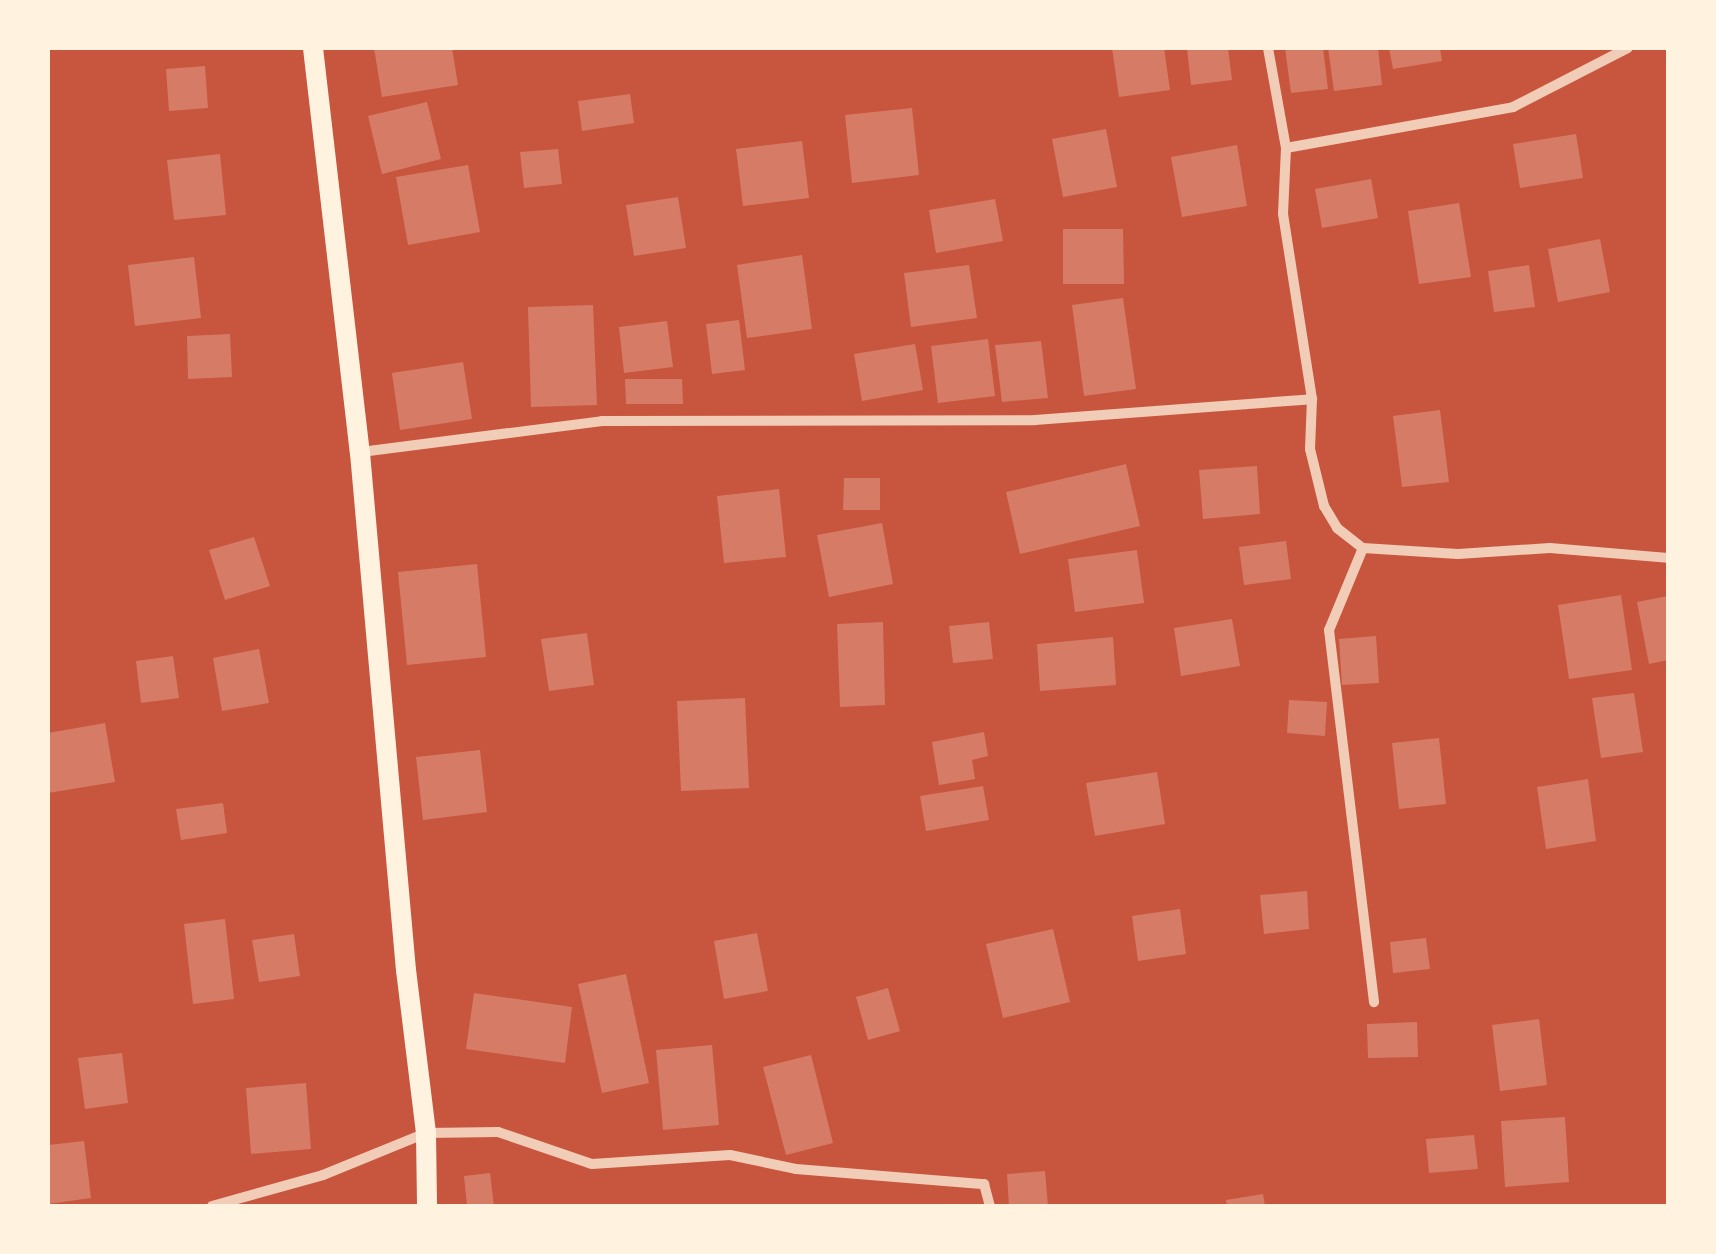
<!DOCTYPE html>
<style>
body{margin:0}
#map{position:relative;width:1716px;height:1254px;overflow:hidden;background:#c8553d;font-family:"Public Sans",sans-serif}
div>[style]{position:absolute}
.building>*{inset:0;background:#d67c66}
.minor>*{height:10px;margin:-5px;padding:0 5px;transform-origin:5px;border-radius:5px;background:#f1ccb7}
.secondary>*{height:20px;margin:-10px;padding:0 10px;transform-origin:10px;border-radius:10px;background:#fff3e0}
span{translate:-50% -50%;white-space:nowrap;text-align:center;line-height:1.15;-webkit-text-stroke:10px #fff3e0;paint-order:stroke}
.frame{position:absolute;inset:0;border:50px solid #fff3e0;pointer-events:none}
</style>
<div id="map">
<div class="building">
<div style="clip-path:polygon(374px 48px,452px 48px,458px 85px,382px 97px)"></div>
<div style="clip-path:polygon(1112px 48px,1164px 48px,1170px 90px,1119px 97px)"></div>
<div style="clip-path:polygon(1187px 48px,1228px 48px,1232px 80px,1191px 85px)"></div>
<div style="clip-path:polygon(1285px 48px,1323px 48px,1328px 89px,1291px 93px)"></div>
<div style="clip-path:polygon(1328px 48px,1378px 48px,1382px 85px,1334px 91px)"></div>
<div style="clip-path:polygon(1389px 48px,1440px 48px,1442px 61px,1393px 69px)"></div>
<div style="clip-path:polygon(205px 66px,208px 108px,169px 111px,166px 69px)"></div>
<div style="clip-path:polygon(630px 94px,634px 123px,582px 131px,578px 101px)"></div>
<div style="clip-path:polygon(427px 102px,441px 159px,382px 174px,368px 116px)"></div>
<div style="clip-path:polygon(912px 108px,919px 175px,852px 183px,845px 115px)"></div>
<div style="clip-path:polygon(1106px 129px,1117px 187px,1063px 197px,1052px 139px)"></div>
<div style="clip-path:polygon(1576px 134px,1583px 178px,1520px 188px,1513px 144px)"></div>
<div style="clip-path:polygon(802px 141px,809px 198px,743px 206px,736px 149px)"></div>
<div style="clip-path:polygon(1237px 145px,1247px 206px,1182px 217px,1171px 157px)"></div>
<div style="clip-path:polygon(558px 149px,562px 184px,524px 188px,520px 152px)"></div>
<div style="clip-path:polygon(220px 154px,226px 215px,174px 220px,167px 160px)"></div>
<div style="clip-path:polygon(468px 165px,480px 232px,408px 245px,396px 177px)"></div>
<div style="clip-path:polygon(1371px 179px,1378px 218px,1322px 228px,1315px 189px)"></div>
<div style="clip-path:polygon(678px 197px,686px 248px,634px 256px,626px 205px)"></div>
<div style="clip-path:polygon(995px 199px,1003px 241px,936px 253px,929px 210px)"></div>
<div style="clip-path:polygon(1459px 203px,1471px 277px,1419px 284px,1408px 211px)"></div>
<div style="clip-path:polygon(1063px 229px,1123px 229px,1124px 284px,1063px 284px)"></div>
<div style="clip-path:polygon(1600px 239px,1610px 292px,1558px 302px,1548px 249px)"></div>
<div style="clip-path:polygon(802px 255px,812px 329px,747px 338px,737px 265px)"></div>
<div style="clip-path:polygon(194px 257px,201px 318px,135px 326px,128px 265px)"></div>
<div style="clip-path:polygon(969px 265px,977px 318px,911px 327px,904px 273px)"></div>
<div style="clip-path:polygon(1529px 265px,1535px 307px,1494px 312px,1488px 271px)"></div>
<div style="clip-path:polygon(1123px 298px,1136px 389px,1084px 396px,1072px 305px)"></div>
<div style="clip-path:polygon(593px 305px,597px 405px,531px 407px,528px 307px)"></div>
<div style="clip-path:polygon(739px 320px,745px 370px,712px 374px,706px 324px)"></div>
<div style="clip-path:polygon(667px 321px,673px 367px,624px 373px,619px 327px)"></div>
<div style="clip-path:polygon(230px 334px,232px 377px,188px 379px,187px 336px)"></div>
<div style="clip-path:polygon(988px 339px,995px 396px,938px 403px,931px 346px)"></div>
<div style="clip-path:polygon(1041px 341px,1048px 398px,1002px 402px,995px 345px)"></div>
<div style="clip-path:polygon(915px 344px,923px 390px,862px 401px,854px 354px)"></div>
<div style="clip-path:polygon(463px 362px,472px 419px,400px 430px,392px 373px)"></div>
<div style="clip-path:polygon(625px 379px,682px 379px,683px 404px,626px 404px)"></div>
<div style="clip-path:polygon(1440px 410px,1449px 482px,1402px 487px,1393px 416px)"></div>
<div style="clip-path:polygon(1126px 464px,1140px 526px,1020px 554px,1006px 492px)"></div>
<div style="clip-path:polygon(1257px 466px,1260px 514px,1203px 519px,1199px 470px)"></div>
<div style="clip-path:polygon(844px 478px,880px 478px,880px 510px,843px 510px)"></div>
<div style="clip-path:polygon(779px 489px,786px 557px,724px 563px,717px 496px)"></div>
<div style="clip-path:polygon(882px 523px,893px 584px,829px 597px,817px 535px)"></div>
<div style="clip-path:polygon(254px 537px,270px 586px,225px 600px,209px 550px)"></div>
<div style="clip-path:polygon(1286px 541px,1291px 579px,1244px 585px,1239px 547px)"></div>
<div style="clip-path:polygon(1137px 550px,1144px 603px,1075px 612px,1068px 559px)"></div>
<div style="clip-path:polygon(477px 564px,486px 657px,407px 665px,398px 572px)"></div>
<div style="clip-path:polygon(1621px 595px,1632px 670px,1569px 679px,1558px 605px)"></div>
<div style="clip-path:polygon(1668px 596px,1668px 660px,1649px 664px,1637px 602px)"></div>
<div style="clip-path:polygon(1232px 619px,1240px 666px,1181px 676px,1174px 628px)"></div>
<div style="clip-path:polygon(883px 622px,885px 705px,840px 707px,837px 624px)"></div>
<div style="clip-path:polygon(989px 622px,993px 659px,953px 663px,949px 626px)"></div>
<div style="clip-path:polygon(587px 633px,594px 685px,549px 691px,541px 639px)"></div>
<div style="clip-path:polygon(1376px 636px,1379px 683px,1342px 685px,1339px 639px)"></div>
<div style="clip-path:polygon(1113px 637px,1116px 685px,1040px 691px,1037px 644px)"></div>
<div style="clip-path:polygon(259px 649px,269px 703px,222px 711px,213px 658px)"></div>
<div style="clip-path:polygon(173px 656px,179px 698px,141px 703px,136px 661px)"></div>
<div style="clip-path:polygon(1634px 693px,1643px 752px,1601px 758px,1592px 698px)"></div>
<div style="clip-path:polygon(745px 698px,749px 788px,681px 791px,677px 701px)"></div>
<div style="clip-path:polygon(1289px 700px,1327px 702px,1325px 736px,1287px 733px)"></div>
<div style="clip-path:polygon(105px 723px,115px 782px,48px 793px,48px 733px)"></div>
<div style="clip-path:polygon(984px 732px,988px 756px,972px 760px,975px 779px,939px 785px,932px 742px)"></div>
<div style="clip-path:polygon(1439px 738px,1446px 804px,1399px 809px,1392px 743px)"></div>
<div style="clip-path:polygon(480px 750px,487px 812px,423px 820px,416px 757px)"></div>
<div style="clip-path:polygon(1157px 772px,1165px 824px,1095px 836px,1086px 783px)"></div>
<div style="clip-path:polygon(1588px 779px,1596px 841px,1546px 849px,1537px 787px)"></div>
<div style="clip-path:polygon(983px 786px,989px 820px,926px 831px,920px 796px)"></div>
<div style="clip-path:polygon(223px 803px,227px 833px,181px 840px,176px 809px)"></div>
<div style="clip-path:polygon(1307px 891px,1309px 929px,1264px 934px,1260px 895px)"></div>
<div style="clip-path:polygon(1180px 909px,1186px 954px,1138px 961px,1132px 916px)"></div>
<div style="clip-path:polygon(225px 919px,234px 999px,193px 1004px,184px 924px)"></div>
<div style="clip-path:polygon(1053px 929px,1070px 1002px,1003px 1018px,986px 944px)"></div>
<div style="clip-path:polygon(757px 933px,768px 991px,724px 999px,714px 941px)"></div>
<div style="clip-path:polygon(294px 934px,300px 976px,259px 982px,252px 940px)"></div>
<div style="clip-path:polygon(1426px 938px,1430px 969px,1393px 973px,1390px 942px)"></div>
<div style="clip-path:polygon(626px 974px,649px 1083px,602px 1093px,578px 984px)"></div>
<div style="clip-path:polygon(888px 988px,900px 1031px,868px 1040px,856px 997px)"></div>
<div style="clip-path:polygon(474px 993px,572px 1007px,565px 1063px,466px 1049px)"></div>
<div style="clip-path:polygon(1539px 1019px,1547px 1085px,1500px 1091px,1492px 1025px)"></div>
<div style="clip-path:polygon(1417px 1022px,1418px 1057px,1368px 1058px,1367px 1024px)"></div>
<div style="clip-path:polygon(712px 1045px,719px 1125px,663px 1130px,656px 1050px)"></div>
<div style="clip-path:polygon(122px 1053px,128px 1103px,85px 1109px,78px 1058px)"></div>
<div style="clip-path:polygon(811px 1055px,833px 1143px,786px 1155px,763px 1067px)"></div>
<div style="clip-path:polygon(306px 1083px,311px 1149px,251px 1154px,246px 1088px)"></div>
<div style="clip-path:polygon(1565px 1117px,1569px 1182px,1505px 1187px,1501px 1121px)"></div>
<div style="clip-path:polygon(1474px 1135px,1478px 1169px,1429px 1173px,1426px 1139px)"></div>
<div style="clip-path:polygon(84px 1141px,91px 1198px,48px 1204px,48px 1145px)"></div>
<div style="clip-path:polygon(1045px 1171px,1048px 1206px,1009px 1206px,1007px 1174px)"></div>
<div style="clip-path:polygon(490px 1173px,494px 1206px,467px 1206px,464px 1176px)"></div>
<div style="clip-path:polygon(1263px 1194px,1265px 1206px,1227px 1206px,1226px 1200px)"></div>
</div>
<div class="minor">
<div style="left:1268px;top:48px;width:102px;rotate:79.8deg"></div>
<div style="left:1312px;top:399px;width:50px;rotate:92.3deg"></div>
<div style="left:1310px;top:449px;width:59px;rotate:76.2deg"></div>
<div style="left:1324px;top:506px;width:26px;rotate:59deg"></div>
<div style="left:1337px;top:528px;width:33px;rotate:38deg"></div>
<div style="left:1363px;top:548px;width:95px;rotate:3.6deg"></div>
<div style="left:1458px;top:554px;width:92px;rotate:-3.7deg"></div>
<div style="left:1550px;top:548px;width:118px;rotate:4.8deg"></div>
<div style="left:361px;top:452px;width:243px;rotate:-7.3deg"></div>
<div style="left:602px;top:421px;width:433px;rotate:-0.1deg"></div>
<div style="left:1035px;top:420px;width:278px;rotate:-4.3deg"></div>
<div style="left:1312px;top:399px;width:187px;rotate:-98.9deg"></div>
<div style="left:1283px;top:214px;width:66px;rotate:-87.4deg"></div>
<div style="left:1286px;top:148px;width:231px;rotate:-10.2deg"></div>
<div style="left:1513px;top:107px;width:129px;rotate:-27.2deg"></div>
<div style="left:1363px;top:548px;width:89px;rotate:112.5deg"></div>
<div style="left:1329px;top:630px;width:375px;rotate:83.1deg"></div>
<div style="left:212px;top:1206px;width:115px;rotate:-15.6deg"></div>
<div style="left:323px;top:1175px;width:111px;rotate:-22.2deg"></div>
<div style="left:426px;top:1133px;width:72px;rotate:-0.8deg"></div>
<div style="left:498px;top:1132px;width:99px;rotate:18.8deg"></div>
<div style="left:592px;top:1164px;width:138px;rotate:-3.7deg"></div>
<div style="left:730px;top:1155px;width:67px;rotate:12deg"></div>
<div style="left:796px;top:1169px;width:189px;rotate:4.6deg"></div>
<div style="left:984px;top:1184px;width:23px;rotate:75deg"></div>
</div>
<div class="secondary">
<div style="left:313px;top:48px;width:408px;rotate:83.4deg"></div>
<div style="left:360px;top:453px;width:519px;rotate:84.92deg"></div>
<div style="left:406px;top:970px;width:164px;rotate:83deg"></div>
<div style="left:426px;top:1133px;width:73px;rotate:89.2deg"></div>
</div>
<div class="frame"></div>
</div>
